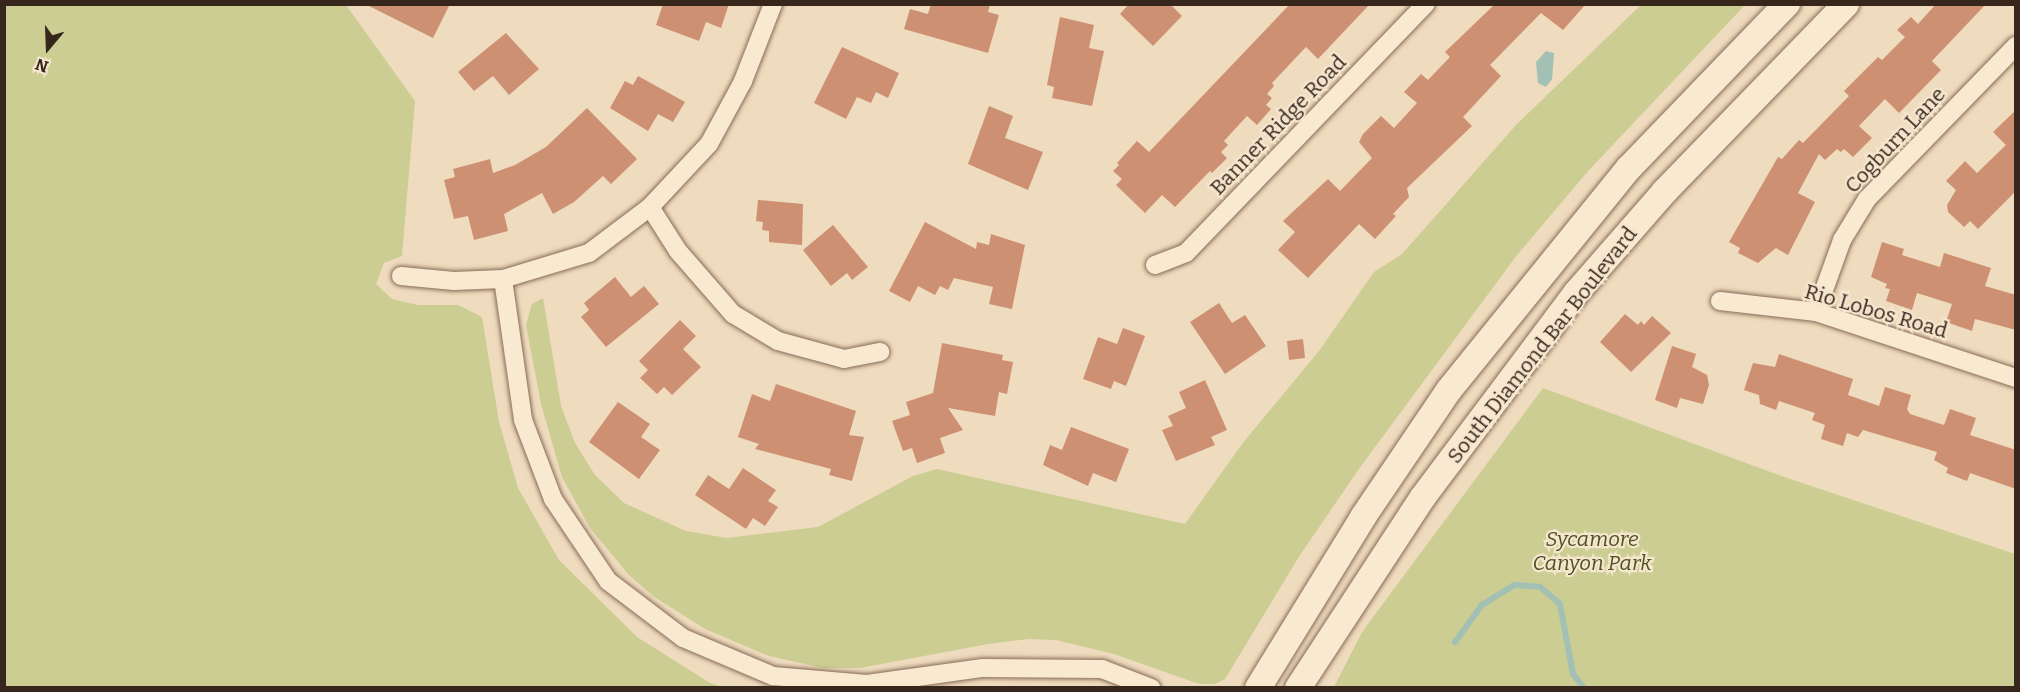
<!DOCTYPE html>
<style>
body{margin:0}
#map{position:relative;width:2020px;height:692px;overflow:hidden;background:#efdbbe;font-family:Bitter,serif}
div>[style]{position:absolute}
.green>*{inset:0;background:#cbcd92}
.water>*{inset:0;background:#a2c0b4}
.stream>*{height:6px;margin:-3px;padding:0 3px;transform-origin:3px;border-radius:3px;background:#a2c0b4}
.building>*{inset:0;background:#ce9073}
.roads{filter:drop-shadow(0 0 2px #876c57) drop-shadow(0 0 2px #876c57)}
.street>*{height:18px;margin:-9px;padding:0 9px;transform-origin:9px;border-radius:9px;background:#f9e9d1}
.secondary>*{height:26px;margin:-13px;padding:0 13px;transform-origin:13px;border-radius:13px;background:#f9e9d1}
span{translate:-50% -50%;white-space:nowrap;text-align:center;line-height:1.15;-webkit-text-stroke:4.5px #f6e6ce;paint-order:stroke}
.street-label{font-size:21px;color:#36261c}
.park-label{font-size:21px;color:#4c5322;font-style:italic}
.frame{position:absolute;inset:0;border:6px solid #36261c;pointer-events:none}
.north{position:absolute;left:18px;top:18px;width:60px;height:60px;-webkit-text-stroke:4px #f6e6ce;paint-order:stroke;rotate:199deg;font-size:16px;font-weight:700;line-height:24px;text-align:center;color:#36261c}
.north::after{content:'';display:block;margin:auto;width:21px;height:27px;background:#36261c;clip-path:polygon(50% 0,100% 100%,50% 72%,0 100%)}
</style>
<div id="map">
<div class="green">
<div style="clip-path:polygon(1642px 4px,1745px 5px,1589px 170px,1517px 255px,1361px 466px,1300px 555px,1225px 679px,1215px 684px,1199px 684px,1114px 654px,1056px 640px,1029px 639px,988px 644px,860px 668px,823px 668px,769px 656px,705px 629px,653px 596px,628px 574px,590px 528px,562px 477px,541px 404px,526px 325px,532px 304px,543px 298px,561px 406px,575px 443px,595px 475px,624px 503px,686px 531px,727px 538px,818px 527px,913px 476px,937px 469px,1185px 524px,1242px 444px,1319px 351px,1374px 272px,1402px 254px,1517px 124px)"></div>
<div style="clip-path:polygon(4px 5px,346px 5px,415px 101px,402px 256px,384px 263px,376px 284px,392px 299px,418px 305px,458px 305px,482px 317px,499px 422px,518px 488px,559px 560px,637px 637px,710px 683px,724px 687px,5px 687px)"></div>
<div style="clip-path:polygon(1543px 388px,1787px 478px,2015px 554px,2015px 687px,1334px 687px,1362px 632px)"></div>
</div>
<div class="water">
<div style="clip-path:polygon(1546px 51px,1554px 53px,1552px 79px,1546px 87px,1538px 83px,1536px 62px)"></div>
</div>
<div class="stream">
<div style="left:1455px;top:642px;width:46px;rotate:-53.9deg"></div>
<div style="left:1482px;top:605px;width:38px;rotate:-32deg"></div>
<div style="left:1514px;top:585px;width:26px;rotate:4deg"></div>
<div style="left:1540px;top:587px;width:26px;rotate:40deg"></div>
<div style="left:1560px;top:604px;width:71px;rotate:79.5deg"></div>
<div style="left:1573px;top:674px;width:18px;rotate:52deg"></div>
</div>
<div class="building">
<div style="clip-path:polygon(365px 4px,450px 4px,433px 38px)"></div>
<div style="clip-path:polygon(663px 4px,729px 4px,721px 28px,706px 22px,699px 41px,656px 25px)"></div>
<div style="clip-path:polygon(931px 4px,990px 4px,988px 12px,999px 15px,988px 53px,904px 29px,910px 9px,928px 14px)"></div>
<div style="clip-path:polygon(1129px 4px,1170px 4px,1182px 16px,1153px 46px,1120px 14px)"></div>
<div style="clip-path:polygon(1290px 4px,1370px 4px,1318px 59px,1306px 47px,1272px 83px,1274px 86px,1267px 94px,1272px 98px,1266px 105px,1271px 109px,1257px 125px,1247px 116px,1224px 141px,1228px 145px,1221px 152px,1227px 158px,1212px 173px,1210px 171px,1175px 207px,1162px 195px,1145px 213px,1116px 185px,1122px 179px,1113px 171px,1119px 165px,1117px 163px,1137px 141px,1149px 152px)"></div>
<div style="clip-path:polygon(1495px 4px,1586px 4px,1563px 30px,1541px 13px,1490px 65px,1501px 76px,1463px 117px,1472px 126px,1407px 188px,1409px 197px,1393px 214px,1396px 216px,1375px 239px,1359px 224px,1308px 278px,1278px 250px,1295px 232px,1283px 221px,1328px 179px,1340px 191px,1372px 158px,1359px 142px,1363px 134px,1381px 116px,1394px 128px,1417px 103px,1404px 92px,1421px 74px,1428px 80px,1450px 57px,1445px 52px)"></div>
<div style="clip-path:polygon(1936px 4px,1986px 4px,1932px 61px,1941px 70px,1899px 113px,1885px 99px,1859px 126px,1872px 138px,1853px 157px,1844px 149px,1841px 152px,1837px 149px,1825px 160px,1819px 154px,1798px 193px,1815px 202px,1788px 255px,1776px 248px,1758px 263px,1738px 253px,1740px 248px,1729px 242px,1778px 157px,1782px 159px,1799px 140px,1803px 143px,1849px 96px,1844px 91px,1878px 57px,1882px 60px,1905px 37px,1897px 30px,1911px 17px,1918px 24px)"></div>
<div style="clip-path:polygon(1060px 17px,1094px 25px,1089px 48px,1104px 51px,1092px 106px,1052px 98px,1054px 87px,1047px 85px)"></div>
<div style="clip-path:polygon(506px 33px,539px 69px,509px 95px,493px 76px,474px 91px,458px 72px)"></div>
<div style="clip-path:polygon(842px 47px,899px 73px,888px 98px,876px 92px,871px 103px,857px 97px,846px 119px,814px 103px)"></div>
<div style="clip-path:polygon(638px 76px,685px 102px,673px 122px,658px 114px,648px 131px,610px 108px,625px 81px,633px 85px)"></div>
<div style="clip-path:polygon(989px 106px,1013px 116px,1005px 138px,1043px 152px,1028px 190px,968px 164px)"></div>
<div style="clip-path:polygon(587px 108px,637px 159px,611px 184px,603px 176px,574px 202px,553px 214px,542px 193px,504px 214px,508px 231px,474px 240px,468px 216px,454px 219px,444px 180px,455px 177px,453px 169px,490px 159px,493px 173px,515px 165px,546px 147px)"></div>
<div style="clip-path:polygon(2016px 110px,2016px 191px,1978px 229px,1970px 221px,1964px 227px,1948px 212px,1947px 205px,1956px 190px,1946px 181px,1965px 161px,1977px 173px,2006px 145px,1993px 132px)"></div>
<div style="clip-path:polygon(758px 200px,803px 204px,802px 245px,769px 242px,769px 231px,762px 230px,763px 222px,756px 221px)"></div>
<div style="clip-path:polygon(925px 222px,976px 249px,977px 242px,989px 245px,991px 234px,1025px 245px,1012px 309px,989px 304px,993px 287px,954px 278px,948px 290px,940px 286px,935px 295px,918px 286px,910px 302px,889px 291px)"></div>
<div style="clip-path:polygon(833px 225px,868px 267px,852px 280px,847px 273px,831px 286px,803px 250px)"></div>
<div style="clip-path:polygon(1882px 242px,1904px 249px,1902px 255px,1940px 267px,1944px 253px,1991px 268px,1985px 286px,2016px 295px,2016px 330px,1975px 319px,1972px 331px,1946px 322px,1952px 304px,1917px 293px,1912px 310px,1886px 301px,1890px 289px,1885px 288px,1887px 284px,1871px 277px)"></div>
<div style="clip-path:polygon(615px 277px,631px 297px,644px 286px,659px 304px,606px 347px,581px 317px,589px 310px,584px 303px)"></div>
<div style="clip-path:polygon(1219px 303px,1232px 323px,1245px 315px,1266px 346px,1225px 374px,1190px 322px)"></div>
<div style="clip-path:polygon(1625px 314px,1638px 325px,1641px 321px,1644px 325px,1652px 316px,1671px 333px,1631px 372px,1600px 342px)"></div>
<div style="clip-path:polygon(680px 320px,696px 336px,683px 349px,701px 367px,672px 395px,664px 387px,657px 394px,640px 378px,648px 370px,639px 361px)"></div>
<div style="clip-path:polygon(1123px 328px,1145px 336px,1126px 386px,1114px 381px,1111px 389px,1083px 379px,1098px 337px,1117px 344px)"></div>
<div style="clip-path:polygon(1303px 339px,1305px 358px,1289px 360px,1287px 341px)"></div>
<div style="clip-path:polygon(942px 343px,1003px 355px,1002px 360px,1013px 362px,1007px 394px,999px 392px,995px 416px,948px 408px,963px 430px,940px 438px,945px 453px,917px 463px,912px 448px,903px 451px,892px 421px,910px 415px,906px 402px,933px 393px)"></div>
<div style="clip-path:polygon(1672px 346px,1696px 354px,1692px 367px,1707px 375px,1709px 385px,1703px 404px,1680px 398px,1677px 408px,1655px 400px)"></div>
<div style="clip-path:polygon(1779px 354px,1853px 379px,1848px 395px,1879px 406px,1885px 387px,1911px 395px,1907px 409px,1910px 414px,1944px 425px,1950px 409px,1976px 418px,1970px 435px,2016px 450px,2016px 489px,1970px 473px,1967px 481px,1946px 473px,1948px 468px,1934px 460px,1937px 452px,1863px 430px,1858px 437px,1847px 433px,1843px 446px,1821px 439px,1825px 425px,1812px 420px,1815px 413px,1779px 401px,1776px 410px,1760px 404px,1759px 395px,1744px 390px,1753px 363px,1775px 367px)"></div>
<div style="clip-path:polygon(1205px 380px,1227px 430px,1211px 437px,1215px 445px,1176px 461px,1162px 430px,1173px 426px,1168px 416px,1186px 408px,1179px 392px)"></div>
<div style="clip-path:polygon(776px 384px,856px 411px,849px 435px,864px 437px,852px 481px,829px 475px,831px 469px,755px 449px,759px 444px,738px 437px,752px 394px,770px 401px)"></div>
<div style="clip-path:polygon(618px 402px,650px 424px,641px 437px,660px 450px,639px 479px,589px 442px)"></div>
<div style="clip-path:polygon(1071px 427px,1129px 449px,1116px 482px,1093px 473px,1088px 486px,1043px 465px,1050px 445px,1062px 450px)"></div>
<div style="clip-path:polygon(743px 468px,776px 490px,768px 501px,778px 507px,765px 526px,753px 518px,746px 529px,695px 495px,708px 475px,729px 489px)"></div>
</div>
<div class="roads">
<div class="street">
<div style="left:650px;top:207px;width:52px;rotate:57.5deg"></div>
<div style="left:678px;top:251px;width:84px;rotate:48.9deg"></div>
<div style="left:733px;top:314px;width:52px;rotate:31deg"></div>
<div style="left:778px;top:341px;width:68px;rotate:15.3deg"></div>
<div style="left:844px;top:359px;width:37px;rotate:-11deg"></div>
<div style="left:1155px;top:265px;width:33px;rotate:-21deg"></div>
<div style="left:1186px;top:253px;width:346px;rotate:-46.1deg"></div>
<div style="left:401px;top:276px;width:53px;rotate:5.4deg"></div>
<div style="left:454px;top:281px;width:49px;rotate:-2.3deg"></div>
<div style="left:503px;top:279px;width:90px;rotate:-16.8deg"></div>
<div style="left:589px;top:253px;width:76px;rotate:-37deg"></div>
<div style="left:650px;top:207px;width:86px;rotate:-46.9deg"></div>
<div style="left:709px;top:144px;width:72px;rotate:-61.6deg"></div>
<div style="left:743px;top:81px;width:83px;rotate:-68.7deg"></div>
<div style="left:503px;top:279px;width:142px;rotate:81.9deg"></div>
<div style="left:523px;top:420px;width:85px;rotate:69.2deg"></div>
<div style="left:553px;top:499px;width:99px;rotate:56.1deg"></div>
<div style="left:608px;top:581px;width:94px;rotate:37.2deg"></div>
<div style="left:683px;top:638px;width:98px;rotate:22.9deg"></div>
<div style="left:773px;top:676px;width:94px;rotate:4.9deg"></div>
<div style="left:867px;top:684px;width:117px;rotate:-7.9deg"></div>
<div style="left:983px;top:668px;width:119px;rotate:0.5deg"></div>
<div style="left:1102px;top:669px;width:53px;rotate:21.2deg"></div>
<div style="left:1720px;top:301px;width:97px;rotate:6.5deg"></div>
<div style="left:1816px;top:312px;width:211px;rotate:18.3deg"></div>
<div style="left:1816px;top:312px;width:77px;rotate:-70.1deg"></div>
<div style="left:1842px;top:240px;width:48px;rotate:-58.6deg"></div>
<div style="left:1867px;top:199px;width:214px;rotate:-45.8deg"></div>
</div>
<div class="secondary">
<div style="left:1258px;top:688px;width:201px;rotate:-58.4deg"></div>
<div style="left:1363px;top:517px;width:153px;rotate:-55.9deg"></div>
<div style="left:1449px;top:390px;width:286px;rotate:-51deg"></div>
<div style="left:1629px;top:168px;width:228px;rotate:-46.1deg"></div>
<div style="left:1298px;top:688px;width:228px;rotate:-56.8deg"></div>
<div style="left:1423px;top:497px;width:256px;rotate:-53.1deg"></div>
<div style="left:1577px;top:292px;width:134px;rotate:-48.9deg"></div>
<div style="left:1665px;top:191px;width:260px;rotate:-45.9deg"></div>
</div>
</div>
<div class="street-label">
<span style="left:1278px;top:125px;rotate:-46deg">Banner Ridge Road</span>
<span style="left:1895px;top:140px;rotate:-47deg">Cogburn Lane</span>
<span style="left:1876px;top:311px;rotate:16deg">Rio Lobos Road</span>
<span style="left:1542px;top:345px;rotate:-52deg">South Diamond Bar Boulevard</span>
</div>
<div class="park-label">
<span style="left:1592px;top:551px">Sycamore<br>Canyon Park</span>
</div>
<div class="frame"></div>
<div class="north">N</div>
</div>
